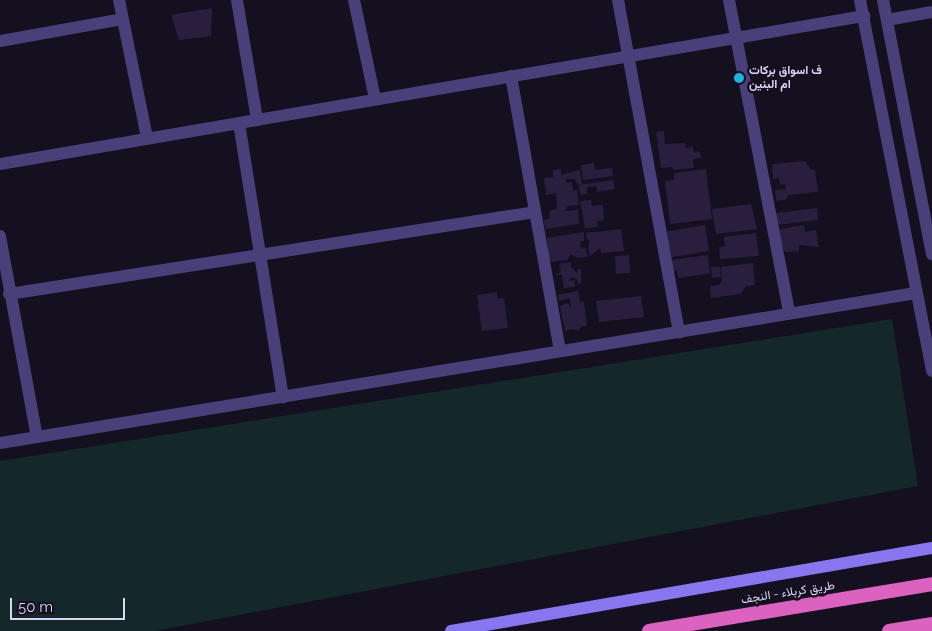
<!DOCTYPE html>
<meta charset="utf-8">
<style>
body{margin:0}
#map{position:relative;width:932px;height:631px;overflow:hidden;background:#141020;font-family:Raleway,Vazirmatn,sans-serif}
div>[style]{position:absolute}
.green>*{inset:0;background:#142729}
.building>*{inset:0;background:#291e3e}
.minor>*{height:12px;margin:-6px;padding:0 6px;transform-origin:6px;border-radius:6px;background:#494079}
.tertiary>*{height:12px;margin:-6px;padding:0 6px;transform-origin:6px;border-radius:6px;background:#494079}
.secondary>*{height:12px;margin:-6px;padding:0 6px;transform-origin:6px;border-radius:6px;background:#8876ee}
.trunk>*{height:14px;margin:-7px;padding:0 7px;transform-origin:7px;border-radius:7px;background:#db62be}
.dots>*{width:14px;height:14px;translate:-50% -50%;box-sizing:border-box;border:2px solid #141020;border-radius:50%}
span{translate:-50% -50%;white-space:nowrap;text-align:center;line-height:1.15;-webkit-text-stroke:5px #141020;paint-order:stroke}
.poi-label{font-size:12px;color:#ddd4fa;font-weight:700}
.left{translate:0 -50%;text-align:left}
.street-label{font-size:12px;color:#ddd4fa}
.scale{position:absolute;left:10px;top:598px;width:115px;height:22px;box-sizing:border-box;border:2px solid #ddd4fa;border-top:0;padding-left:6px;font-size:15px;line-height:18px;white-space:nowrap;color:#ddd4fa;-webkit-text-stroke:4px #141020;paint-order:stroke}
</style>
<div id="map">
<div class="green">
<div style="clip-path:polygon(892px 319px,918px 486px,155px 631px,0 631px,0 461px)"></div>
</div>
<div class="building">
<div style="clip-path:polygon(212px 8px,211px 36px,179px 40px,171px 15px)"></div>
<div style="clip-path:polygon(664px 131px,665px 144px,685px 143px,686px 148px,693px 147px,694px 152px,700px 151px,701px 158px,693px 159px,694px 168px,673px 170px,672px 167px,661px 168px,656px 132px)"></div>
<div style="clip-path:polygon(805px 161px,811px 170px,815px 170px,818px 192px,788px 195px,786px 200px,776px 201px,775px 190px,786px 189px,785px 184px,780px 185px,779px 178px,773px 179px,772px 164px)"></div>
<div style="clip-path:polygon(594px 163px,595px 170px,612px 168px,613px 176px,583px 180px,581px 165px)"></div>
<div style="clip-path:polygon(561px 169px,561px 175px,580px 170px,582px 185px,577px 184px,575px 179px,566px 179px,566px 183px,572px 182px,573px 191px,577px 190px,579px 205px,568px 206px,565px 211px,578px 210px,579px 224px,545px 229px,544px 220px,550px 218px,549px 211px,557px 209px,556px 193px,546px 195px,544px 178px,553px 177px,553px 170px)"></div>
<div style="clip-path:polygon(706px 169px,712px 219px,670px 224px,665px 181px,674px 180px,674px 173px)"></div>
<div style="clip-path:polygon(613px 180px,615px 189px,597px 192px,597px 186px,587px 187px,587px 194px,580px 195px,579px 185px)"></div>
<div style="clip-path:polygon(591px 200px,592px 206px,603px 205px,604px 220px,597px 221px,598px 227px,585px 228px,580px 201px)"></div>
<div style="clip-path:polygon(751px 204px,757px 229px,716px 234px,712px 209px)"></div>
<div style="clip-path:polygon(817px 208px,818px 220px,777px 225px,776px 213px)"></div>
<div style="clip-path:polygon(705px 225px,709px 251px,668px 258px,664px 232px)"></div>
<div style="clip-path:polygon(804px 225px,805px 232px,816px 230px,819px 247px,799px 245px,799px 251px,785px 252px,778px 237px,780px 229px)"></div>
<div style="clip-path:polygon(621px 229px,624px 251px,601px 253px,600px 248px,590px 256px,588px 248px,590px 240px,587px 239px,586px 233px)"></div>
<div style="clip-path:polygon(584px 232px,584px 241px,580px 242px,581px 249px,586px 248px,588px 257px,577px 258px,571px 254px,567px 260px,549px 262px,547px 238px)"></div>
<div style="clip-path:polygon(756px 233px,759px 256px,720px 259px,719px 247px,725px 246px,724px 237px)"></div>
<div style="clip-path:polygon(629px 255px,630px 273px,616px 274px,615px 256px)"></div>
<div style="clip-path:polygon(708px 255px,710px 273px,678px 278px,677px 271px,672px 271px,670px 260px)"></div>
<div style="clip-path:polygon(571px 262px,571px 267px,577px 273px,578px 269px,581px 269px,581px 283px,578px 284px,577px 279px,572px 277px,568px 281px,575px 280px,575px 287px,564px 288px,562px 275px,555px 275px,561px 272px,559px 264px)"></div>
<div style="clip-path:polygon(753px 263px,755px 285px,746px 286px,741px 294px,711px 298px,710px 286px,719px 285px,722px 281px,721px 267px)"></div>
<div style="clip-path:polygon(711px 267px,720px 267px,721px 277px,712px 278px)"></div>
<div style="clip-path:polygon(578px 291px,580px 302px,584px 302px,587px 326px,582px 326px,578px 331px,572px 329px,565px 331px,560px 306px,567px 303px,571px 307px,570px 298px,559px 301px,558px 295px)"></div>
<div style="clip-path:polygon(497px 292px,498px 299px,504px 298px,508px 328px,482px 331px,477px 295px)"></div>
<div style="clip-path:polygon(641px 296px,644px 317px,599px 322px,596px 301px)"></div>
</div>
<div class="minor">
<div style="left:119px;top:0;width:141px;rotate:78.5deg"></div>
<div style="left:237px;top:0;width:122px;rotate:80.5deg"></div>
<div style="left:354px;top:0;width:101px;rotate:78deg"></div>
<div style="left:618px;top:0;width:338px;rotate:79.6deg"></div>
<div style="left:729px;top:0;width:319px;rotate:79.1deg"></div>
<div style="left:887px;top:20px;width:46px;rotate:-10.1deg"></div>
<div style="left:0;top:41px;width:124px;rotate:-10.2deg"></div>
<div style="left:511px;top:76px;width:279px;rotate:79.9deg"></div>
<div style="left:239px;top:123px;width:278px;rotate:80.9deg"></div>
<div style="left:0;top:164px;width:877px;rotate:-9.72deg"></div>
<div style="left:0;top:236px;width:204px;rotate:79.6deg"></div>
<div style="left:9px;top:294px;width:532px;rotate:-8.86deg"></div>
<div style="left:0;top:443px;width:928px;rotate:-9.3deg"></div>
</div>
<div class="tertiary">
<div style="left:860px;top:0;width:378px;rotate:79deg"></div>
<div style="left:883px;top:0;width:259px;rotate:79.1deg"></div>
</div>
<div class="secondary">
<div style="left:451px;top:631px;width:488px;rotate:-9.8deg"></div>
</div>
<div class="trunk">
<div style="left:649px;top:631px;width:287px;rotate:-9.4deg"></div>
<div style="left:889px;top:631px;width:44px;rotate:-9.2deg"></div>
</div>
<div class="dots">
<div style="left:739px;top:78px;background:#1bb3de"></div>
</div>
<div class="poi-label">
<span class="left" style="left:749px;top:78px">ف اسواق بركات<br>ام البنين</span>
</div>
<div class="street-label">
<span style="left:788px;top:593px;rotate:-9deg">طريق کربلاء - النجف</span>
</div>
<div class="scale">50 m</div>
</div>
